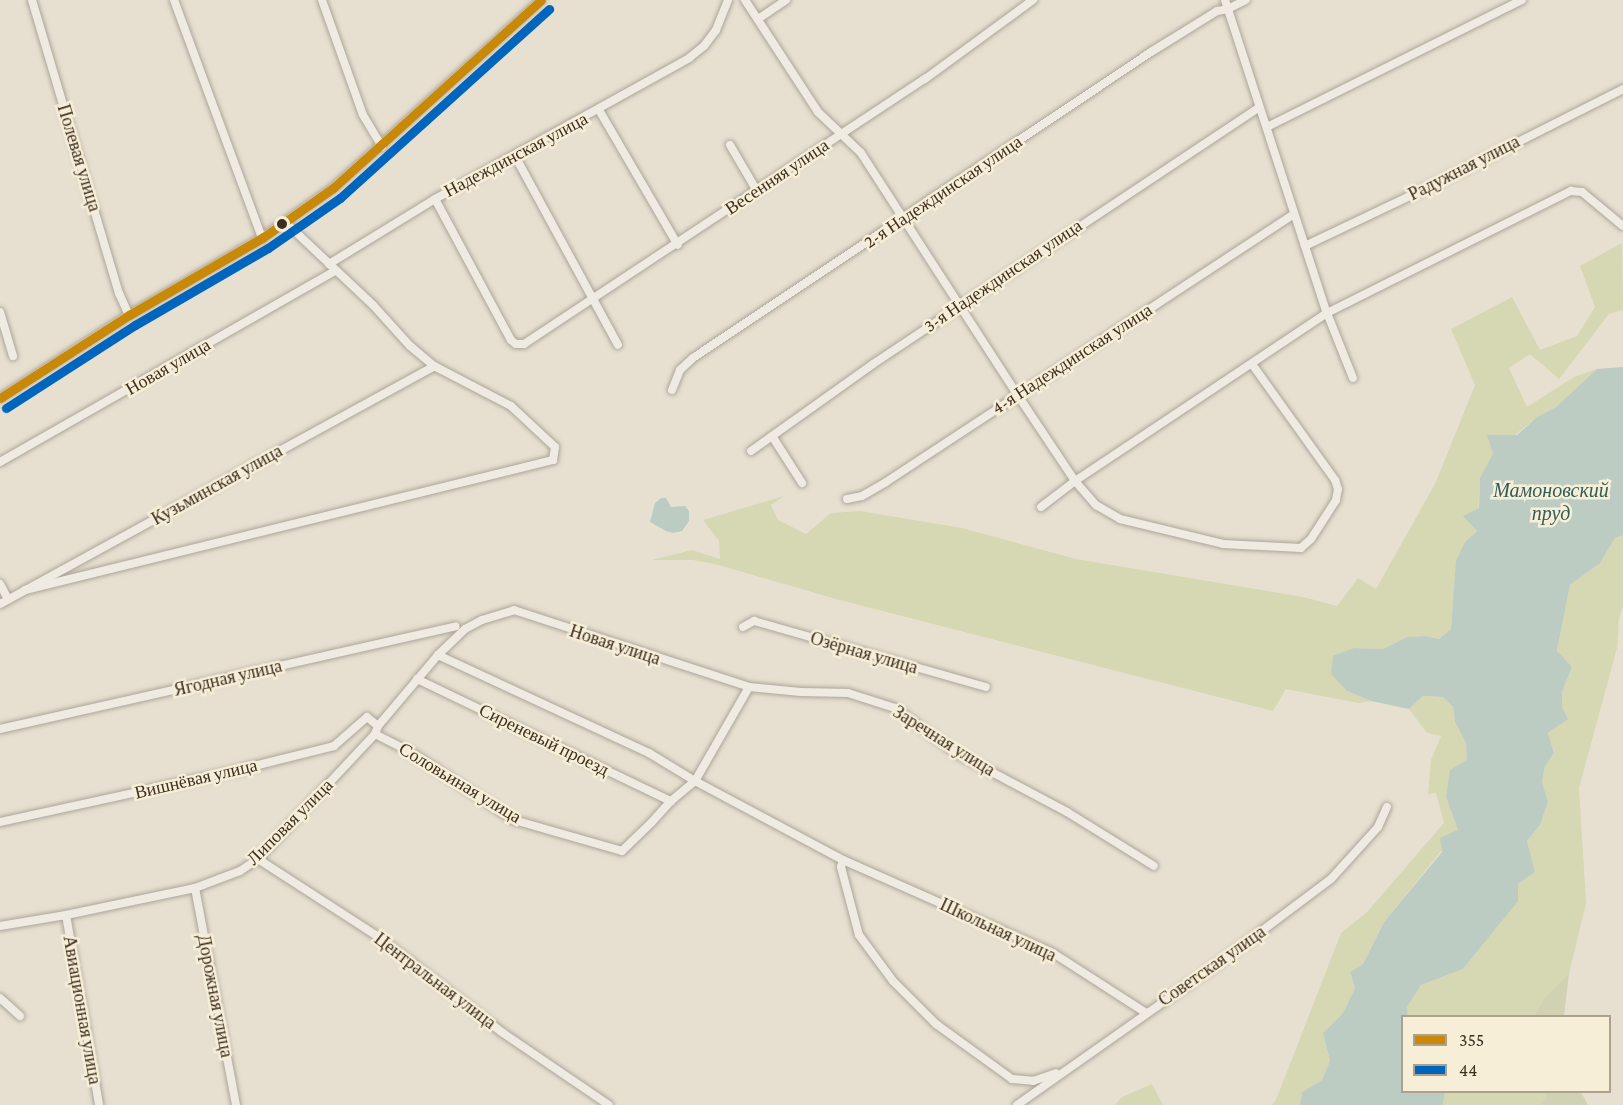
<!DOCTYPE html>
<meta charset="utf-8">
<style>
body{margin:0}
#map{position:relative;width:1623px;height:1105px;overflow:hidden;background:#e7e0d1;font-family:"Crimson Pro",serif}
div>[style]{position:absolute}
.green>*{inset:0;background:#d6d7b3}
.cemetery>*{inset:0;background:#d1d1b3}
.water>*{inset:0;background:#bcccc2}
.roads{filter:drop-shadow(0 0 2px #ada599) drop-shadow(0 0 2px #ada599)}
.minor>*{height:8px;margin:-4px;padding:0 4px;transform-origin:4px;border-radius:4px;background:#efebe3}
.bus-1>*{height:9px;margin:-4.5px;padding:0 4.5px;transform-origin:4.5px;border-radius:4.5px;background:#c88808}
.bus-2>*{height:9px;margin:-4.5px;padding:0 4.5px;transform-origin:4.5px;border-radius:4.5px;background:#0065bd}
.dots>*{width:16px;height:16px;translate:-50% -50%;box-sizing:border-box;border:3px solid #f7eed8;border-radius:50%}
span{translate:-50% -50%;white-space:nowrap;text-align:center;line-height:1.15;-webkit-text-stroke:5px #f7eed8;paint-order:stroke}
.street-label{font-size:18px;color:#3d2e20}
.water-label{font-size:20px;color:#2f5d5a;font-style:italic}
.legend{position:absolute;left:1401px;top:1015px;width:210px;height:78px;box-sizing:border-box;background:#f7eed8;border:2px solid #ada18e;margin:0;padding:8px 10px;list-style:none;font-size:18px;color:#3d2e20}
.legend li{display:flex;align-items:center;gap:12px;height:30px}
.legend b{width:30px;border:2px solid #ada18e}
</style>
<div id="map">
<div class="green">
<div style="clip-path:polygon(1622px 243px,1623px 310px,1609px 314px,1559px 379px,1530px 354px,1509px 368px,1527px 407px,1574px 377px,1597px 369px,1556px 407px,1537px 417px,1493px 453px,1480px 478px,1477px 531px,1465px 542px,1453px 603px,1451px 629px,1439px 639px,1425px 636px,1407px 637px,1383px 649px,1354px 648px,1347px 691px,1371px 701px,1358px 703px,1286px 689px,1273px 711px,836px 599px,715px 564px,693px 560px,652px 560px,692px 550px,720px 559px,719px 541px,703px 520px,784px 496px,771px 505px,778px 520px,806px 534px,831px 513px,860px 511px,962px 528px,1076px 559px,1303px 597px,1337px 606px,1358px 578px,1376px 589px,1435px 484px,1475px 385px,1451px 329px,1512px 297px,1540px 350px,1577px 336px,1595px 307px,1580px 266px)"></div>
<div style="clip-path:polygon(1623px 535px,1623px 607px,1619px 618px,1617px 648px,1579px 788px,1586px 903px,1569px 974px,1545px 997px,1534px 1016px,1408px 1016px,1407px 1007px,1421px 985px,1463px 969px,1500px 923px,1518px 884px,1535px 872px,1527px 841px,1540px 825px,1548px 802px,1542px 782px,1545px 766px,1554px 753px,1548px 733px,1567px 719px,1562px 707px,1562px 692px,1572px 667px,1557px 652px,1570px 585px,1600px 563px,1615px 538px)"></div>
<div style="clip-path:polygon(1423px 696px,1443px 697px,1453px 707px,1455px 722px,1466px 743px,1468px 761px,1446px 797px,1458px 830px,1384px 922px,1363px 964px,1350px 972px,1355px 988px,1343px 1013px,1323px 1033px,1330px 1061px,1322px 1080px,1302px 1092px,1300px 1105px,1271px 1105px,1276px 1100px,1341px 933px,1367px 912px,1444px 823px,1436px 793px,1428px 794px,1431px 760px,1441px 736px,1427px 733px,1409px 709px)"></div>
<div style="clip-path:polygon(1152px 1084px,1163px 1105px,1115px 1105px,1122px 1097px)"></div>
<div style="clip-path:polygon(1445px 1092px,1545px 1092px,1547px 1097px,1541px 1105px,1443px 1105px)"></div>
</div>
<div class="cemetery">
<div style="clip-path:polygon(1569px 974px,1564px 1016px,1534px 1016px,1545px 997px)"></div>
<div style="clip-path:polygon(1545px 1092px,1581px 1092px,1588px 1105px,1541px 1105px,1547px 1097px)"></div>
</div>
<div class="water">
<div style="clip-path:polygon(1623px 367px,1623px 535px,1615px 538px,1600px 563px,1570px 585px,1557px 651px,1572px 667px,1562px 692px,1562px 707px,1568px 719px,1548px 733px,1554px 753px,1545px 766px,1542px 782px,1548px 802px,1540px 825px,1527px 841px,1535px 872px,1518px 884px,1518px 901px,1463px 969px,1421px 985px,1407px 1007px,1408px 1016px,1402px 1016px,1402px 1092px,1445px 1092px,1443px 1105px,1300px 1105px,1302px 1092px,1322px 1080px,1330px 1061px,1323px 1033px,1343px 1013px,1355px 988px,1350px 972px,1363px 964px,1384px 922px,1442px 852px,1440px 838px,1458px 830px,1446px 797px,1450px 770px,1467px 760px,1466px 743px,1455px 722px,1453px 707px,1443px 697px,1423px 696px,1409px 709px,1371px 701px,1347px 691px,1331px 674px,1333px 656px,1354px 648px,1383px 649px,1407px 637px,1425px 636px,1439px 639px,1451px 629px,1456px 561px,1465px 542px,1477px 531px,1463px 516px,1479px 508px,1480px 478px,1493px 453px,1487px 435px,1517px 435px,1537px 417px,1556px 407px,1597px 369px)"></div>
<div style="clip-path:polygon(661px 498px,666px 498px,671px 507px,685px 506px,689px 511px,689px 521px,682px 531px,673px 533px,666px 531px,650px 522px,655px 503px)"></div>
</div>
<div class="roads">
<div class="minor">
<div style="left:32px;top:0;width:306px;rotate:73.5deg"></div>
<div style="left:119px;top:293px;width:24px;rotate:66deg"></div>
<div style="left:174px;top:0;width:254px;rotate:69.7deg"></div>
<div style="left:322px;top:0;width:122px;rotate:70.4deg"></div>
<div style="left:363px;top:115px;width:37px;rotate:59deg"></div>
<div style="left:745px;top:0;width:134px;rotate:56.9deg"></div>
<div style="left:818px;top:112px;width:59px;rotate:43.6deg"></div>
<div style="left:861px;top:153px;width:287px;rotate:57.1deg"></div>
<div style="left:1017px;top:394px;width:105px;rotate:56.3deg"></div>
<div style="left:1075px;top:481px;width:32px;rotate:49deg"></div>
<div style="left:1096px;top:505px;width:28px;rotate:30deg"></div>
<div style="left:1120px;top:519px;width:106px;rotate:13.6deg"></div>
<div style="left:1223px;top:544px;width:78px;rotate:2.9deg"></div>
<div style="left:1301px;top:548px;width:13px;rotate:-42deg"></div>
<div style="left:1311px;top:539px;width:46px;rotate:-57.3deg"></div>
<div style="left:1336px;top:500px;width:11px;rotate:-80deg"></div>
<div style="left:1338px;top:489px;width:9px;rotate:-108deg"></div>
<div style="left:1335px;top:480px;width:143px;rotate:-125.6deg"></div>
<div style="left:1225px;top:0;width:329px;rotate:72deg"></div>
<div style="left:1327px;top:313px;width:70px;rotate:68.2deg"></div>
<div style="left:758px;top:19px;width:34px;rotate:-34deg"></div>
<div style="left:599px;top:110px;width:156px;rotate:59.7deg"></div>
<div style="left:1267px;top:127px;width:285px;rotate:-26.5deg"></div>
<div style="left:730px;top:145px;width:53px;rotate:59.6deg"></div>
<div style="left:515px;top:156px;width:215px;rotate:61.4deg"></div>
<div style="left:435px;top:199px;width:160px;rotate:61.7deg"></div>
<div style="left:511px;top:340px;width:6px;rotate:39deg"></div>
<div style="left:516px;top:344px;width:8px"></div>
<div style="left:524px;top:344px;width:481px;rotate:-33.5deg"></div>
<div style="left:925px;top:79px;width:134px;rotate:-36.2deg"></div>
<div style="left:1305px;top:246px;width:148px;rotate:-25.5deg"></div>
<div style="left:1439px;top:182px;width:206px;rotate:-26.8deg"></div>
<div style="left:329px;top:264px;width:124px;rotate:-31.5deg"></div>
<div style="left:435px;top:199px;width:291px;rotate:-29deg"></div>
<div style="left:689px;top:58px;width:19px;rotate:-39deg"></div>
<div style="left:704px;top:46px;width:20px;rotate:-53deg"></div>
<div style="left:716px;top:30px;width:32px;rotate:-68deg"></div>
<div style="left:0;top:312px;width:46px;rotate:73.5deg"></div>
<div style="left:672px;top:390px;width:22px;rotate:-68deg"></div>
<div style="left:680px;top:370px;width:18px;rotate:-43deg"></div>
<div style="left:693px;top:358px;width:551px;rotate:-33.75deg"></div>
<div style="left:1151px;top:52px;width:78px;rotate:-31.8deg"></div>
<div style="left:1217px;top:11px;width:11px;rotate:-10deg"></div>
<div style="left:1228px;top:9px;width:20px;rotate:-27deg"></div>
<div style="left:0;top:398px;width:153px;rotate:-32.8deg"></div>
<div style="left:129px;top:315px;width:154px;rotate:-30.1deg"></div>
<div style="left:262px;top:238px;width:87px;rotate:-35.2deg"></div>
<div style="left:333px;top:188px;width:280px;rotate:-42.1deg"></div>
<div style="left:772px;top:436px;width:56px;rotate:57.4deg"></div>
<div style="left:751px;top:451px;width:150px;rotate:-35.5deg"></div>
<div style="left:873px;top:364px;width:463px;rotate:-33.6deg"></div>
<div style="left:0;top:462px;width:386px;rotate:-29.7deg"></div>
<div style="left:847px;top:499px;width:15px;rotate:-11deg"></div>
<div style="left:862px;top:496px;width:28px;rotate:-30deg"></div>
<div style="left:886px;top:482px;width:488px;rotate:-33.3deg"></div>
<div style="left:1041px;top:507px;width:43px;rotate:-37.4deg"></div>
<div style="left:1075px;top:481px;width:303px;rotate:-33.7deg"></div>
<div style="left:1327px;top:313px;width:273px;rotate:-26.6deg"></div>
<div style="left:1571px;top:191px;width:11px;rotate:5deg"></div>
<div style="left:1582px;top:192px;width:53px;rotate:39.7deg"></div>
<div style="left:0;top:584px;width:17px;rotate:62deg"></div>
<div style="left:25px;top:590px;width:544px;rotate:-13.83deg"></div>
<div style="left:553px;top:460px;width:13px;rotate:-81deg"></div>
<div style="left:555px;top:447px;width:60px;rotate:-137deg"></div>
<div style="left:511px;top:406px;width:87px;rotate:-152.5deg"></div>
<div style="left:434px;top:366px;width:31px;rotate:-140deg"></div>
<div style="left:410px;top:346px;width:55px;rotate:-132.1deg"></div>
<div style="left:373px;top:305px;width:120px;rotate:-136.7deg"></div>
<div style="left:0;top:604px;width:495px;rotate:-28.7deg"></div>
<div style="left:743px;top:627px;width:13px;rotate:-29deg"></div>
<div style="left:754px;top:621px;width:241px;rotate:15.9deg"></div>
<div style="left:438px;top:655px;width:233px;rotate:24.9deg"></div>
<div style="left:649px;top:753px;width:54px;rotate:31.3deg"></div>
<div style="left:695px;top:781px;width:168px;rotate:28.1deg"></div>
<div style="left:843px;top:860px;width:230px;rotate:23.9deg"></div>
<div style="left:1053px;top:953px;width:111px;rotate:32.8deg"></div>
<div style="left:417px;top:679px;width:282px;rotate:25.7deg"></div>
<div style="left:0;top:729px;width:467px;rotate:-12.7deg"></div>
<div style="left:375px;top:734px;width:38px;rotate:27deg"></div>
<div style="left:409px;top:751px;width:126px;rotate:33.3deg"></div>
<div style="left:514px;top:820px;width:112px;rotate:16deg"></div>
<div style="left:622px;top:851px;width:40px;rotate:-44deg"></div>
<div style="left:651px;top:823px;width:30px;rotate:-48deg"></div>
<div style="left:671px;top:801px;width:31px;rotate:-40deg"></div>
<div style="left:695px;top:781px;width:108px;rotate:-60.1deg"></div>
<div style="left:0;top:822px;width:235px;rotate:-12.3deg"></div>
<div style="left:230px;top:772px;width:107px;rotate:-14deg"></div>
<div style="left:334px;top:746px;width:44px;rotate:-41.3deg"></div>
<div style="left:367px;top:717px;width:14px;rotate:39deg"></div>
<div style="left:258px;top:859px;width:145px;rotate:32.9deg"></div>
<div style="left:380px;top:938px;width:155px;rotate:37.7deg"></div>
<div style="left:503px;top:1033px;width:128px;rotate:34.2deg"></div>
<div style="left:843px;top:860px;width:7px;rotate:106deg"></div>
<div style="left:841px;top:867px;width:70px;rotate:75.2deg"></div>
<div style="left:859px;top:935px;width:57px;rotate:53.5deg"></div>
<div style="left:893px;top:981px;width:61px;rotate:45deg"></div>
<div style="left:936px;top:1024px;width:94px;rotate:35.9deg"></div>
<div style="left:1012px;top:1079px;width:21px;rotate:5deg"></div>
<div style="left:1033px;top:1081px;width:24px;rotate:-19deg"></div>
<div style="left:195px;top:888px;width:221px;rotate:79.3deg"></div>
<div style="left:66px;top:915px;width:193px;rotate:80.1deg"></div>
<div style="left:0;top:926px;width:67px;rotate:-9.5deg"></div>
<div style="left:66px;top:915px;width:132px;rotate:-11.8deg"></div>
<div style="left:195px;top:888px;width:48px;rotate:-20.7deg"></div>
<div style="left:240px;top:871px;width:22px;rotate:-34deg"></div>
<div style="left:258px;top:859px;width:171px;rotate:-46.9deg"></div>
<div style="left:375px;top:734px;width:9px;rotate:-69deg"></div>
<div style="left:378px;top:726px;width:93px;rotate:-49.8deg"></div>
<div style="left:438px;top:655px;width:37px;rotate:-44deg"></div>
<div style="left:465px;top:629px;width:19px;rotate:-28deg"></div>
<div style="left:482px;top:620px;width:34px;rotate:-17deg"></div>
<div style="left:514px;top:610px;width:247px;rotate:18.1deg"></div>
<div style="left:749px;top:687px;width:52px;rotate:5.5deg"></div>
<div style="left:801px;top:692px;width:47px;rotate:1.2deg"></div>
<div style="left:848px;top:693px;width:49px;rotate:17.7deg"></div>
<div style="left:895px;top:708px;width:76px;rotate:36.4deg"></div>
<div style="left:956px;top:753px;width:126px;rotate:28deg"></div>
<div style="left:1067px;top:812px;width:102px;rotate:31.8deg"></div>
<div style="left:0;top:998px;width:27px;rotate:42deg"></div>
<div style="left:1017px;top:1105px;width:242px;rotate:-35.1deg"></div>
<div style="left:1215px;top:966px;width:145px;rotate:-36.9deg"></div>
<div style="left:1331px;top:879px;width:70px;rotate:-47.9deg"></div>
<div style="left:1378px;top:827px;width:22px;rotate:-66deg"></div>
</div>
</div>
<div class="bus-1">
<div style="left:0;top:398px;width:153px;rotate:-32.8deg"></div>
<div style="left:129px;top:315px;width:154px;rotate:-30.1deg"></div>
<div style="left:262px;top:238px;width:87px;rotate:-35.2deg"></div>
<div style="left:333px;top:188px;width:280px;rotate:-42.1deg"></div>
</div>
<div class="bus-2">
<div style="left:6px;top:408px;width:153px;rotate:-32.8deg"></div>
<div style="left:135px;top:325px;width:154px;rotate:-30.1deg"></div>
<div style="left:268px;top:248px;width:88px;rotate:-34.8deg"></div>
<div style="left:340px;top:198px;width:282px;rotate:-42.1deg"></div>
</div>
<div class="dots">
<div style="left:282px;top:224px;background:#3d2e20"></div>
</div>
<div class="street-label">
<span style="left:516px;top:155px;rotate:-28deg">Надеждинская улица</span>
<span style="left:79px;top:158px;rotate:73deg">Полевая улица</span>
<span style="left:1464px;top:168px;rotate:-27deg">Радужная улица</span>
<span style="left:777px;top:177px;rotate:-34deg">Весенняя улица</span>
<span style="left:943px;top:192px;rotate:-34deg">2-я Надеждинская улица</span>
<span style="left:1003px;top:276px;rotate:-34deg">3-я Надеждинская улица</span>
<span style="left:1072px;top:359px;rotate:-33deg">4-я Надеждинская улица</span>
<span style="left:168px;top:367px;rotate:-30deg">Новая улица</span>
<span style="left:217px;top:485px;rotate:-29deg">Кузьминская улица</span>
<span style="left:615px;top:645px;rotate:18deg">Новая улица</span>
<span style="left:864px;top:653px;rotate:16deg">Озёрная улица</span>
<span style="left:228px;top:678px;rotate:-13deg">Ягодная улица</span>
<span style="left:544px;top:740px;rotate:26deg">Сиреневый проезд</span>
<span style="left:944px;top:741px;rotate:32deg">Заречная улица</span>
<span style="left:196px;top:779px;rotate:-13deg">Вишнёвая улица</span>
<span style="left:460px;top:783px;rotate:31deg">Соловьиная улица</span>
<span style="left:290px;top:822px;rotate:-45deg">Липовая улица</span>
<span style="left:998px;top:930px;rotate:25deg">Школьная улица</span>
<span style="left:1212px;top:966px;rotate:-35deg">Советская улица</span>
<span style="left:435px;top:981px;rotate:37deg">Центральная улица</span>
<span style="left:215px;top:996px;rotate:79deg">Дорожная улица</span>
<span style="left:82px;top:1010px;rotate:80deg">Авиационная улица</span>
</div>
<div class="water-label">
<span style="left:1551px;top:502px">Мамоновский<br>пруд</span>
</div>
<ul class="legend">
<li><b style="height:8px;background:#c88808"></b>355</li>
<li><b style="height:8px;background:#0065bd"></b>44</li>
</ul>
</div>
